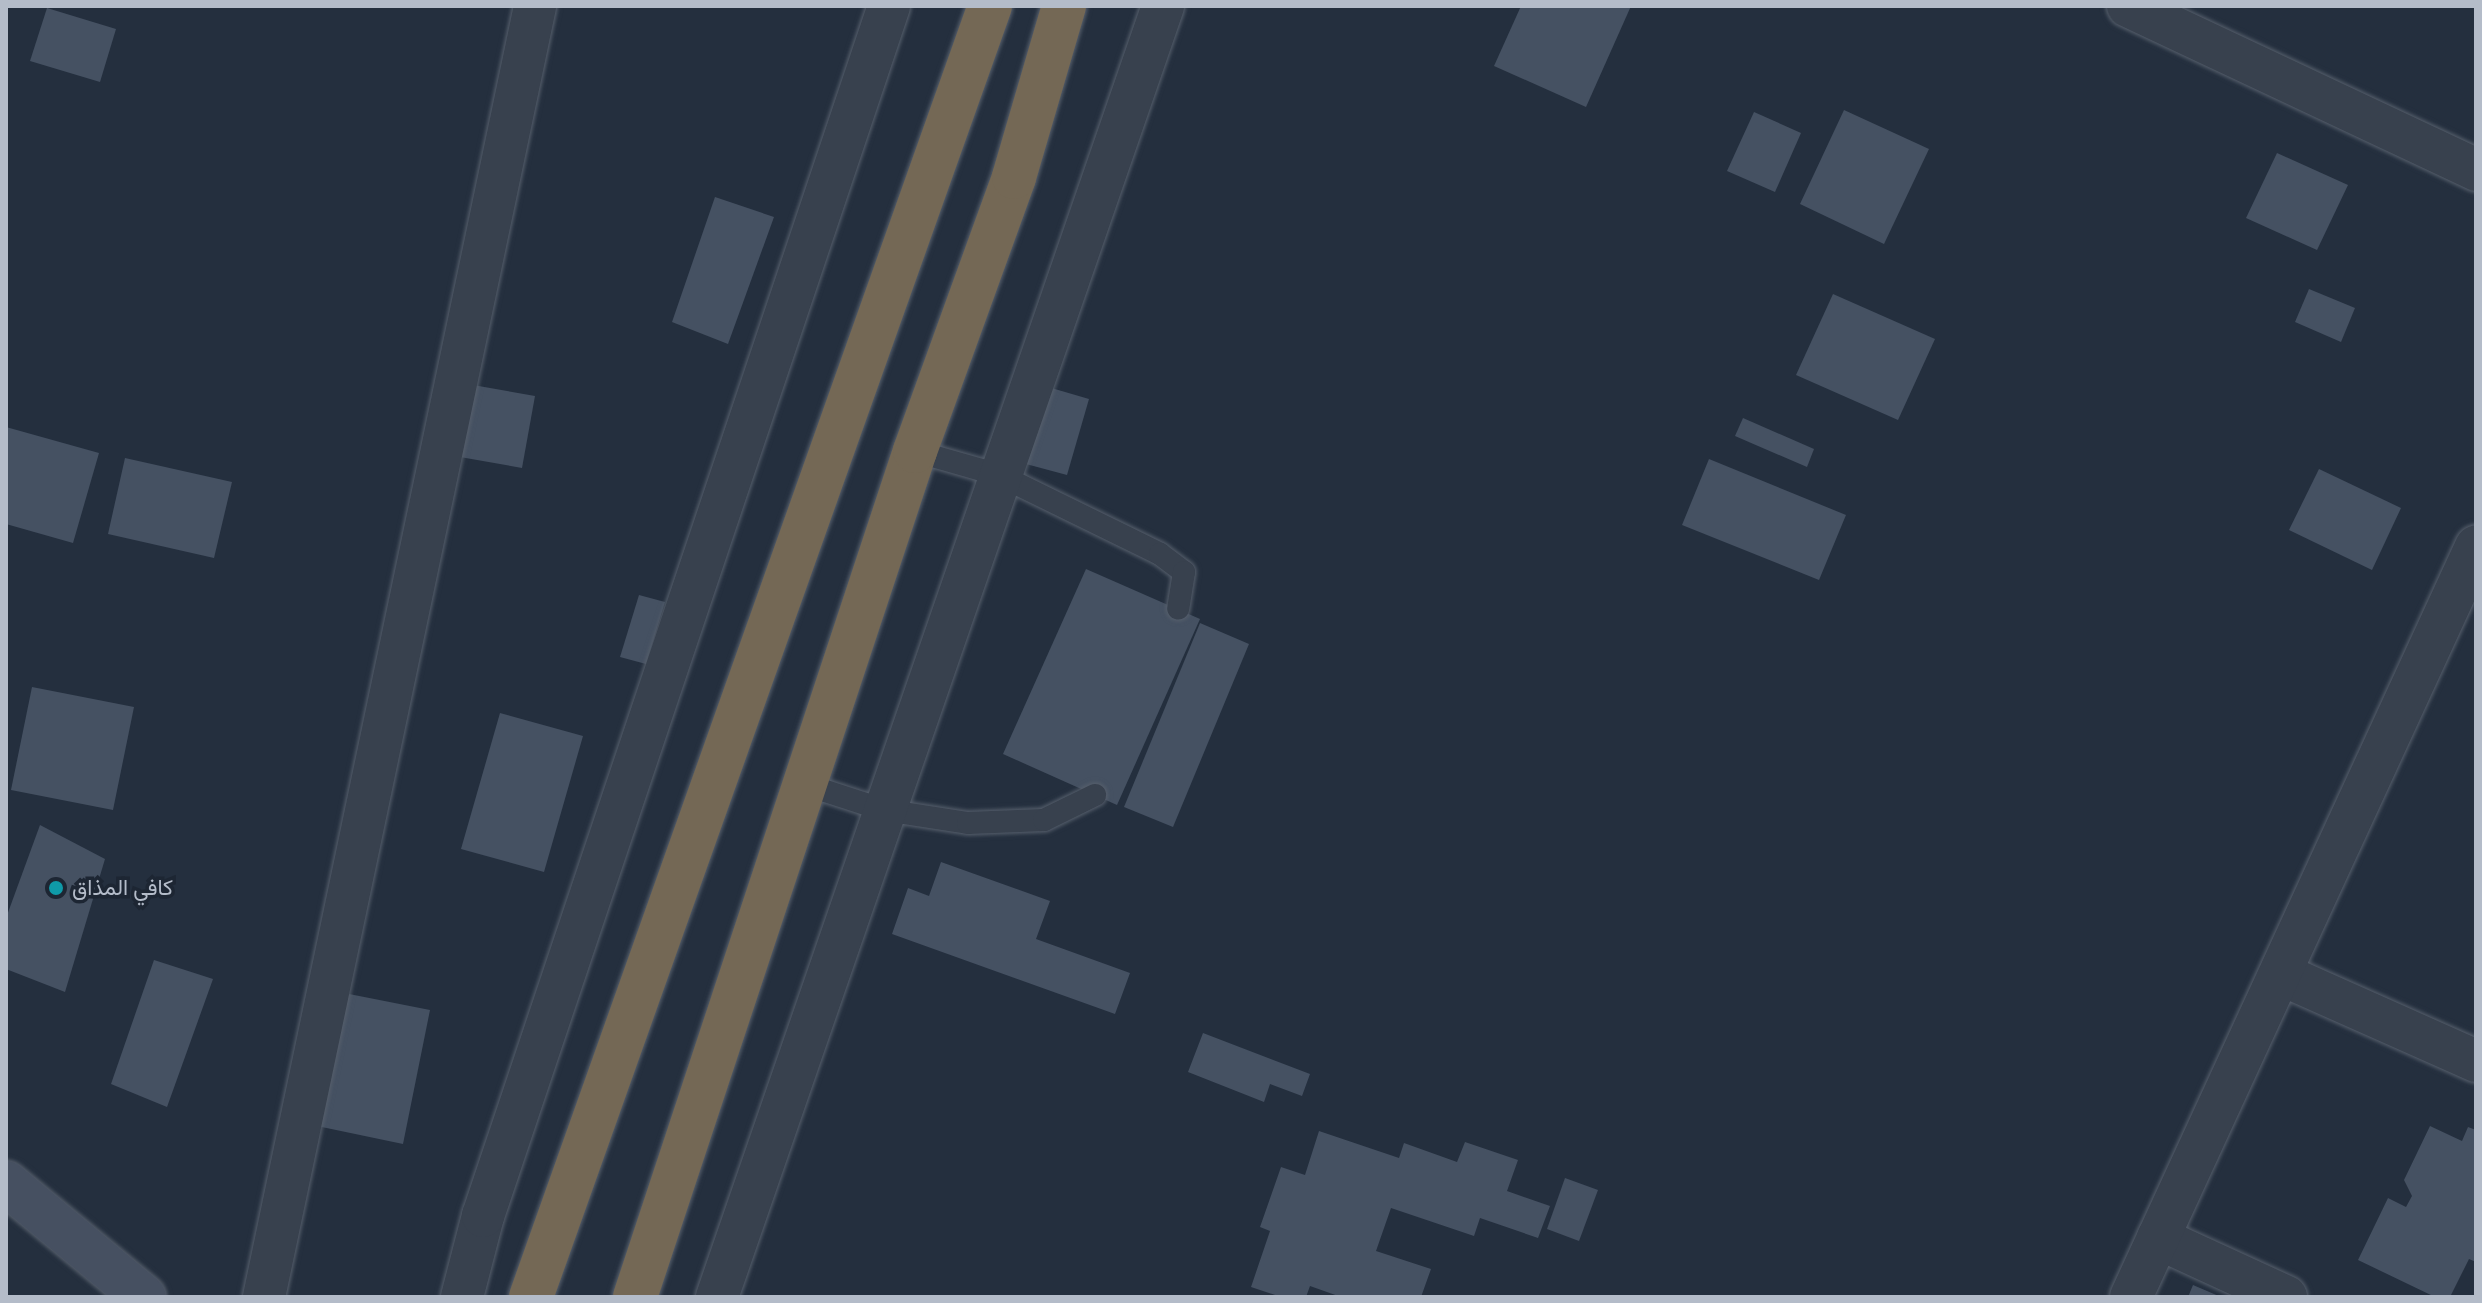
<!DOCTYPE html>
<meta charset="utf-8">
<style>
body{margin:0}
#map{position:relative;width:2482px;height:1303px;overflow:hidden;background:#242f3e;font-family:"Roboto Condensed",Vazirmatn,sans-serif}
div>[style]{position:absolute}
.building>*{inset:0;background:#455162}
.roads{filter:drop-shadow(0 0 2px #565f6c) drop-shadow(0 0 2px #565f6c)}
.lane>*{height:22px;margin:-11px;padding:0 11px;transform-origin:11px;border-radius:11px;background:#38414e}
.street>*{height:42px;margin:-21px;padding:0 21px;transform-origin:21px;border-radius:21px;background:#38414e}
.secondary>*{height:44px;margin:-22px;padding:0 22px;transform-origin:22px;border-radius:22px;background:#465061}
.highway>*{height:44px;margin:-22px;padding:0 22px;transform-origin:22px;border-radius:22px;background:#746855}
.dots>*{width:22px;height:22px;translate:-50% -50%;box-sizing:border-box;border:4px solid #1d2633;border-radius:50%}
span{translate:-50% -50%;white-space:nowrap;text-align:center;line-height:1.15;-webkit-text-stroke:7px #1d2633;paint-order:stroke}
.poi-label{font-size:22px;color:#b4bcc9}
.left{translate:0 -50%;text-align:left}
.frame{position:absolute;inset:0;border:8px solid #b4bcc9;pointer-events:none}
</style>
<div id="map">
<div class="building">
<div style="clip-path:polygon(1521px 6px,1631px 6px,1586px 107px,1494px 66px)"></div>
<div style="clip-path:polygon(47px 8px,116px 29px,100px 82px,30px 61px)"></div>
<div style="clip-path:polygon(1844px 110px,1929px 149px,1884px 244px,1800px 204px)"></div>
<div style="clip-path:polygon(1754px 112px,1801px 133px,1775px 192px,1727px 171px)"></div>
<div style="clip-path:polygon(2277px 153px,2348px 185px,2317px 250px,2246px 218px)"></div>
<div style="clip-path:polygon(715px 197px,774px 217px,728px 344px,672px 322px)"></div>
<div style="clip-path:polygon(2309px 289px,2355px 308px,2341px 342px,2295px 322px)"></div>
<div style="clip-path:polygon(1833px 294px,1935px 339px,1898px 420px,1796px 375px)"></div>
<div style="clip-path:polygon(473px 385px,535px 396px,522px 468px,460px 457px)"></div>
<div style="clip-path:polygon(1048px 387px,1089px 399px,1067px 475px,1026px 464px)"></div>
<div style="clip-path:polygon(1743px 418px,1814px 449px,1807px 467px,1735px 436px)"></div>
<div style="clip-path:polygon(6px 427px,99px 453px,73px 543px,6px 524px)"></div>
<div style="clip-path:polygon(125px 458px,232px 482px,214px 558px,108px 534px)"></div>
<div style="clip-path:polygon(1709px 459px,1846px 515px,1819px 580px,1682px 525px)"></div>
<div style="clip-path:polygon(2319px 469px,2401px 508px,2372px 570px,2289px 530px)"></div>
<div style="clip-path:polygon(1086px 569px,1200px 619px,1117px 805px,1003px 754px)"></div>
<div style="clip-path:polygon(639px 595px,665px 602px,646px 664px,620px 657px)"></div>
<div style="clip-path:polygon(1200px 623px,1249px 644px,1173px 827px,1124px 807px)"></div>
<div style="clip-path:polygon(32px 687px,134px 707px,113px 810px,11px 790px)"></div>
<div style="clip-path:polygon(500px 713px,583px 736px,544px 872px,461px 849px)"></div>
<div style="clip-path:polygon(40px 825px,105px 859px,65px 992px,6px 969px,6px 918px)"></div>
<div style="clip-path:polygon(941px 862px,1050px 901px,1036px 939px,1130px 973px,1115px 1014px,892px 934px,908px 888px,929px 896px)"></div>
<div style="clip-path:polygon(154px 960px,213px 979px,167px 1107px,111px 1084px)"></div>
<div style="clip-path:polygon(344px 993px,430px 1010px,403px 1144px,317px 1126px)"></div>
<div style="clip-path:polygon(1203px 1033px,1310px 1074px,1302px 1096px,1270px 1084px,1264px 1102px,1188px 1072px)"></div>
<div style="clip-path:polygon(2430px 1126px,2462px 1141px,2468px 1127px,2476px 1130px,2476px 1262px,2469px 1259px,2450px 1297px,2435px 1297px,2358px 1260px,2388px 1198px,2406px 1207px,2412px 1196px,2404px 1180px)"></div>
<div style="clip-path:polygon(1319px 1131px,1399px 1158px,1404px 1143px,1457px 1162px,1465px 1142px,1518px 1160px,1507px 1191px,1550px 1206px,1538px 1238px,1480px 1218px,1474px 1236px,1391px 1208px,1376px 1251px,1431px 1269px,1421px 1297px,1341px 1297px,1310px 1286px,1306px 1297px,1281px 1297px,1251px 1287px,1270px 1231px,1260px 1227px,1281px 1167px,1305px 1175px)"></div>
<div style="clip-path:polygon(1565px 1178px,1598px 1190px,1579px 1241px,1547px 1229px)"></div>
<div style="clip-path:polygon(2193px 1285px,2221px 1297px,2188px 1297px)"></div>
</div>
<div class="roads">
<div class="lane">
<div style="left:915px;top:451px;width:87px;rotate:15.9deg"></div>
<div style="left:999px;top:475px;width:179px;rotate:26.1deg"></div>
<div style="left:1160px;top:554px;width:30px;rotate:37deg"></div>
<div style="left:1184px;top:572px;width:37px;rotate:99deg"></div>
<div style="left:804px;top:784px;width:84px;rotate:18deg"></div>
<div style="left:884px;top:810px;width:85px;rotate:8.8deg"></div>
<div style="left:968px;top:823px;width:76px;rotate:-2.3deg"></div>
<div style="left:1044px;top:820px;width:57px;rotate:-26.1deg"></div>
</div>
<div class="street">
<div style="left:2128px;top:6px;width:385px;rotate:25.2deg"></div>
<div style="left:2283px;top:975px;width:211px;rotate:24deg"></div>
<div style="left:2158px;top:1238px;width:141px;rotate:24.7deg"></div>
<div style="left:264px;top:1297px;width:1319px;rotate:-78.14deg"></div>
<div style="left:462px;top:1297px;width:84px;rotate:-75.5deg"></div>
<div style="left:483px;top:1216px;width:1276px;rotate:-71.45deg"></div>
<div style="left:717px;top:1297px;width:1366px;rotate:-70.94deg"></div>
<div style="left:2131px;top:1297px;width:826px;rotate:-65.3deg"></div>
</div>
<div class="secondary">
<div style="left:6px;top:1183px;width:179px;rotate:39.6deg"></div>
</div>
<div class="highway">
<div style="left:531px;top:1297px;width:1370px;rotate:-70.43deg"></div>
<div style="left:635px;top:1297px;width:891px;rotate:-71.69deg"></div>
<div style="left:915px;top:451px;width:291px;rotate:-70.1deg"></div>
<div style="left:1014px;top:177px;width:178px;rotate:-73.7deg"></div>
</div>
</div>
<div class="dots">
<div style="left:56px;top:888px;background:#0f9aa8"></div>
</div>
<div class="poi-label">
<span class="left" style="left:72px;top:888px">كافي المذاق</span>
</div>
<div class="frame"></div>
</div>
